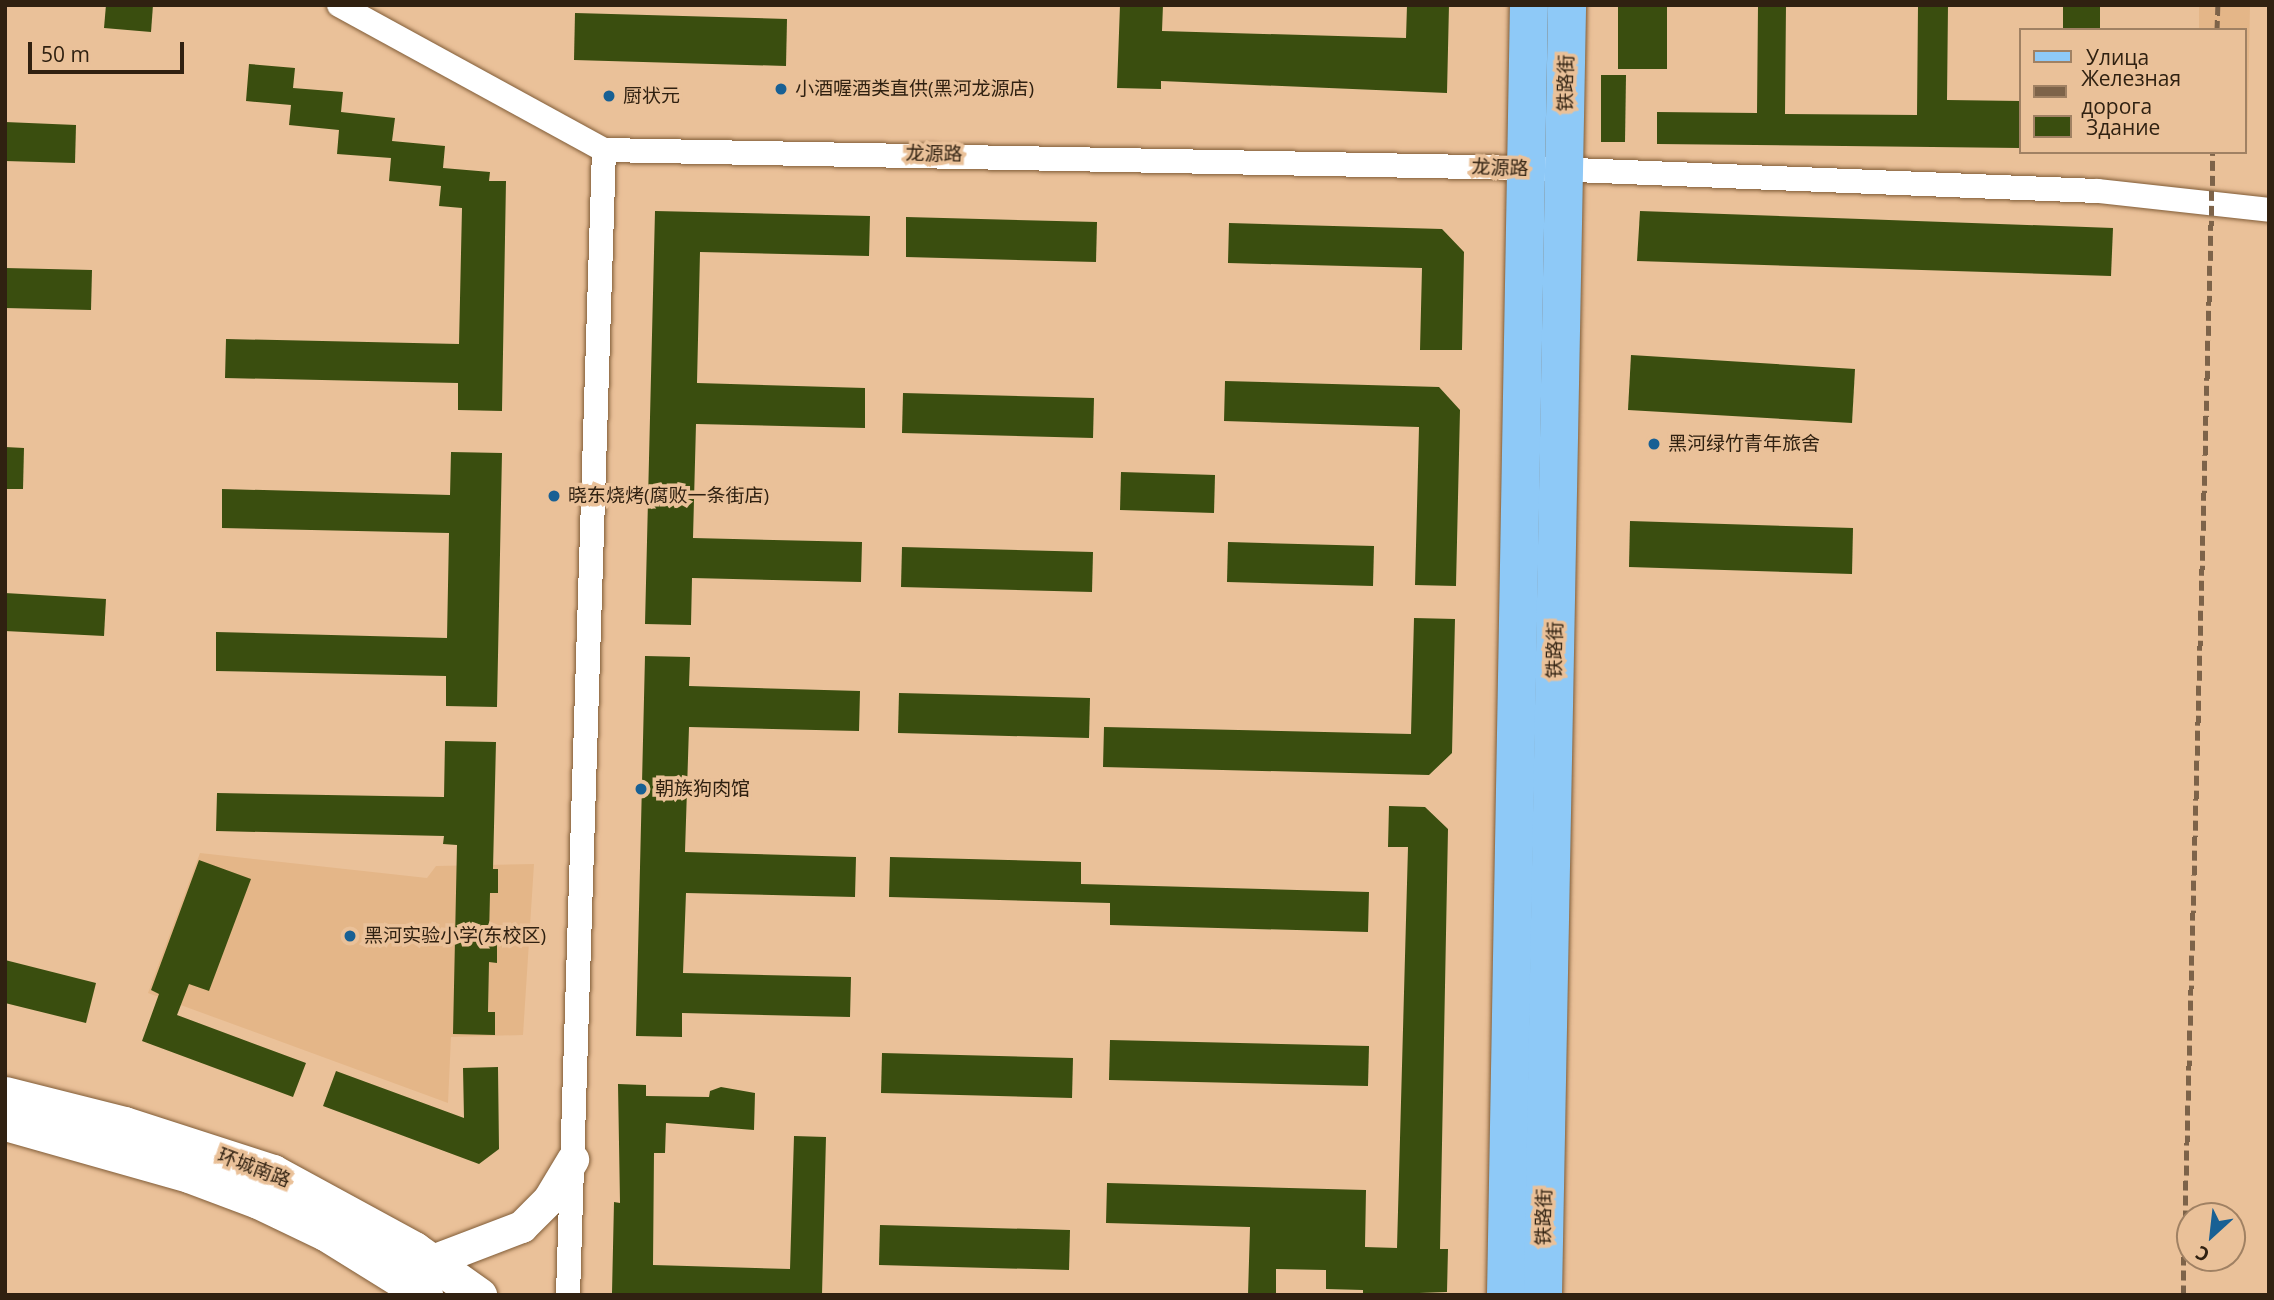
<!DOCTYPE html>
<meta charset="utf-8">
<style>
body{margin:0}
#map{position:relative;width:2274px;height:1300px;overflow:hidden;background:#eac199;font-family:"Open Sans","Noto Sans SC",sans-serif}
div>[style]{position:absolute}
.built>*{inset:0;background:#e4b688}
.building>*{inset:0;background:#3a4e0f}
.roads{filter:drop-shadow(0 0 2px #805c37) drop-shadow(0 0 2px #805c37)}
.minor>*{height:24px;margin:-12px;padding:0 12px;transform-origin:12px;border-radius:12px;background:#fff}
.tertiary>*{height:32px;margin:-16px;padding:0 16px;transform-origin:16px;border-radius:16px;background:#fff}
.secondary>*{height:35px;margin:-17.5px;padding:0 17.5px;transform-origin:17.5px;border-radius:17.5px;background:#fff}
.primary>*{height:38px;margin:-19px;padding:0 19px;transform-origin:19px;border-radius:19px;background:#8ec9f7}
.rail>*{height:5px;margin-top:-2.5px;transform-origin:0;background:repeating-linear-gradient(90deg,#7d6349 0 10px,transparent 0 15px)}
.dots>*{width:19px;height:19px;translate:-50% -50%;box-sizing:border-box;border:4px solid #eac199;border-radius:50%}
span{translate:-50% -50%;white-space:nowrap;text-align:center;line-height:1.15;-webkit-text-stroke:7px #eac199;paint-order:stroke}
.street-label{font-size:19px;color:#302111}
.poi-label{font-size:19px;color:#302111}
.left{translate:0 -50%;text-align:left}
.frame{position:absolute;inset:0;border:7px solid #302111;pointer-events:none}
.legend{position:absolute;left:2019px;top:28px;width:228px;height:126px;box-sizing:border-box;background:#eac199;border:2px solid #a08163;margin:0;padding:9px 12px;list-style:none;font-size:21px;color:#302111}
.legend li{display:flex;align-items:center;gap:14px;height:35px}
.legend b{width:35px;border:2px solid #a08163}
.north{position:absolute;left:2176px;top:1202px;width:70px;height:70px;box-sizing:border-box;background:#eac199;border:2px solid #a08163;border-radius:50%;rotate:207deg;font-size:19px;font-weight:700;line-height:28px;text-align:center;color:#302111}
.north::after{content:'';display:block;margin:auto;width:24px;height:32px;background:#186094;clip-path:polygon(50% 0,100% 100%,50% 72%,0 100%)}
.scale{position:absolute;left:28px;top:42px;width:156px;height:32px;box-sizing:border-box;border:4px solid #302111;border-top:0;padding-left:9px;font-size:21px;line-height:24px;white-space:nowrap;color:#302111;-webkit-text-stroke:5px #eac199;paint-order:stroke}
</style>
<div id="map">
<div class="built">
<div style="clip-path:polygon(2199px 5px,2250px 5px,2247px 154px,2207px 152px,2244px 152px,2244px 30px,2199px 30px)"></div>
<div style="clip-path:polygon(200px 853px,427px 878px,436px 866px,534px 864px,523px 1035px,451px 1037px,448px 1103px,148px 993px)"></div>
</div>
<div class="building">
<div style="clip-path:polygon(106px 5px,153px 5px,151px 32px,104px 28px)"></div>
<div style="clip-path:polygon(1120px 5px,1163px 5px,1162px 31px,1406px 38px,1407px 5px,1449px 5px,1447px 93px,1161px 81px,1161px 89px,1117px 88px)"></div>
<div style="clip-path:polygon(1618px 5px,1667px 5px,1667px 69px,1618px 69px)"></div>
<div style="clip-path:polygon(1758px 5px,1786px 5px,1785px 114px,1917px 115px,1918px 5px,1948px 5px,1947px 100px,2020px 101px,2020px 148px,1657px 144px,1657px 112px,1757px 113px)"></div>
<div style="clip-path:polygon(2063px 5px,2100px 5px,2100px 30px,2063px 30px)"></div>
<div style="clip-path:polygon(575px 13px,787px 19px,786px 66px,574px 60px)"></div>
<div style="clip-path:polygon(249px 64px,295px 68px,293px 88px,343px 92px,341px 112px,395px 118px,392px 141px,445px 146px,443px 168px,490px 172px,489px 181px,506px 181px,502px 411px,458px 410px,458px 383px,225px 378px,226px 339px,459px 344px,462px 208px,439px 206px,441px 186px,389px 181px,391px 158px,337px 154px,339px 130px,289px 125px,291px 105px,246px 101px)"></div>
<div style="clip-path:polygon(1601px 75px,1626px 75px,1625px 142px,1601px 142px)"></div>
<div style="clip-path:polygon(5px 122px,76px 125px,75px 163px,5px 161px)"></div>
<div style="clip-path:polygon(655px 211px,870px 216px,869px 256px,700px 252px,697px 383px,865px 388px,865px 428px,696px 424px,693px 538px,862px 542px,861px 582px,692px 578px,691px 625px,645px 624px)"></div>
<div style="clip-path:polygon(1640px 211px,2113px 228px,2111px 276px,1637px 261px)"></div>
<div style="clip-path:polygon(906px 217px,1097px 222px,1096px 262px,906px 257px)"></div>
<div style="clip-path:polygon(1229px 223px,1442px 229px,1464px 252px,1462px 350px,1420px 350px,1422px 268px,1228px 263px)"></div>
<div style="clip-path:polygon(5px 268px,92px 270px,91px 310px,5px 308px)"></div>
<div style="clip-path:polygon(1631px 355px,1855px 369px,1852px 423px,1628px 410px)"></div>
<div style="clip-path:polygon(1225px 381px,1439px 387px,1460px 410px,1456px 586px,1415px 585px,1419px 427px,1224px 421px)"></div>
<div style="clip-path:polygon(903px 393px,1094px 398px,1093px 438px,902px 433px)"></div>
<div style="clip-path:polygon(5px 447px,24px 448px,23px 489px,5px 489px)"></div>
<div style="clip-path:polygon(451px 452px,502px 453px,497px 707px,446px 706px,446px 676px,216px 671px,216px 632px,447px 638px,449px 533px,222px 528px,222px 489px,450px 495px)"></div>
<div style="clip-path:polygon(1121px 472px,1215px 475px,1214px 513px,1120px 510px)"></div>
<div style="clip-path:polygon(1630px 521px,1853px 528px,1852px 574px,1629px 567px)"></div>
<div style="clip-path:polygon(1228px 542px,1374px 546px,1373px 586px,1227px 582px)"></div>
<div style="clip-path:polygon(902px 547px,1093px 552px,1092px 592px,901px 587px)"></div>
<div style="clip-path:polygon(5px 593px,106px 599px,104px 636px,5px 631px)"></div>
<div style="clip-path:polygon(1414px 618px,1455px 619px,1452px 753px,1429px 775px,1103px 767px,1104px 727px,1411px 734px)"></div>
<div style="clip-path:polygon(645px 656px,690px 657px,689px 686px,860px 691px,859px 731px,689px 727px,685px 852px,856px 857px,855px 897px,686px 893px,683px 973px,851px 977px,850px 1017px,682px 1013px,682px 1037px,636px 1036px)"></div>
<div style="clip-path:polygon(899px 693px,1090px 698px,1089px 738px,898px 733px)"></div>
<div style="clip-path:polygon(445px 741px,496px 742px,493px 869px,498px 869px,498px 893px,490px 893px,489px 937px,497px 938px,497px 963px,489px 962px,488px 1012px,495px 1012px,495px 1035px,453px 1034px,457px 845px,443px 844px,444px 836px,216px 831px,217px 793px,444px 797px)"></div>
<div style="clip-path:polygon(1389px 806px,1425px 807px,1448px 829px,1440px 1249px,1448px 1249px,1447px 1292px,1363px 1295px,1363px 1290px,1326px 1289px,1326px 1270px,1276px 1269px,1276px 1295px,1248px 1295px,1250px 1227px,1106px 1223px,1107px 1183px,1366px 1190px,1365px 1247px,1397px 1248px,1408px 847px,1388px 847px)"></div>
<div style="clip-path:polygon(890px 857px,1081px 862px,1081px 884px,1369px 892px,1368px 932px,1110px 925px,1110px 903px,889px 897px)"></div>
<div style="clip-path:polygon(199px 860px,251px 879px,209px 991px,189px 984px,177px 1015px,306px 1063px,293px 1097px,142px 1041px,159px 994px,151px 990px)"></div>
<div style="clip-path:polygon(5px 960px,96px 983px,86px 1023px,5px 1003px)"></div>
<div style="clip-path:polygon(1110px 1040px,1369px 1046px,1368px 1086px,1109px 1080px)"></div>
<div style="clip-path:polygon(882px 1053px,1073px 1058px,1072px 1098px,881px 1093px)"></div>
<div style="clip-path:polygon(498px 1067px,499px 1149px,479px 1164px,323px 1106px,336px 1071px,464px 1118px,463px 1068px)"></div>
<div style="clip-path:polygon(618px 1084px,646px 1085px,646px 1096px,709px 1097px,710px 1091px,721px 1087px,755px 1093px,754px 1130px,666px 1123px,665px 1153px,654px 1153px,653px 1265px,790px 1269px,794px 1136px,826px 1137px,822px 1295px,612px 1293px,614px 1202px,620px 1203px)"></div>
<div style="clip-path:polygon(880px 1225px,1070px 1230px,1069px 1270px,879px 1265px)"></div>
</div>
<div class="roads">
<div class="minor">
<div style="left:339px;top:5px;width:302px;rotate:28.7deg"></div>
<div style="left:604px;top:150px;width:921px;rotate:1.12deg"></div>
<div style="left:1525px;top:168px;width:573px;rotate:2.3deg"></div>
<div style="left:2098px;top:191px;width:172px;rotate:6.3deg"></div>
<div style="left:568px;top:1295px;width:1146px;rotate:-88.2deg"></div>
</div>
<div class="tertiary">
<div style="left:412px;top:1269px;width:118px;rotate:-20.9deg"></div>
<div style="left:522px;top:1227px;width:38px;rotate:-45deg"></div>
<div style="left:549px;top:1200px;width:47px;rotate:-59deg"></div>
</div>
<div class="secondary">
<div style="left:5px;top:1094px;width:123px;rotate:14.1deg"></div>
<div style="left:124px;top:1124px;width:157px;rotate:17.9deg"></div>
<div style="left:273px;top:1172px;width:161px;rotate:28.6deg"></div>
<div style="left:414px;top:1249px;width:80px;rotate:35.3deg"></div>
<div style="left:5px;top:1123px;width:191px;rotate:15.8deg"></div>
<div style="left:189px;top:1175px;width:74px;rotate:20.6deg"></div>
<div style="left:258px;top:1201px;width:74px;rotate:25.5deg"></div>
<div style="left:325px;top:1233px;width:118px;rotate:31.8deg"></div>
</div>
<div class="primary">
<div style="left:1506px;top:1295px;width:1290px;rotate:-88.98deg"></div>
<div style="left:1543px;top:1295px;width:1290px;rotate:-88.93deg"></div>
</div>
</div>
<div class="rail">
<div style="left:2217px;top:30px;width:25px;rotate:-88deg"></div>
<div style="left:2183px;top:1295px;width:1143px;rotate:-88.5deg"></div>
</div>
<div class="dots">
<div style="left:781px;top:89px;background:#186094"></div>
<div style="left:609px;top:96px;background:#186094"></div>
<div style="left:1654px;top:444px;background:#186094"></div>
<div style="left:554px;top:496px;background:#186094"></div>
<div style="left:641px;top:789px;background:#186094"></div>
<div style="left:350px;top:936px;background:#186094"></div>
</div>
<div class="street-label">
<span style="left:1566px;top:83px;rotate:-89deg">铁路街</span>
<span style="left:934px;top:154px;rotate:1deg">龙源路</span>
<span style="left:1500px;top:168px;rotate:2deg">龙源路</span>
<span style="left:1555px;top:650px;rotate:-89deg">铁路街</span>
<span style="left:254px;top:1168px;rotate:21deg">环城南路</span>
<span style="left:1544px;top:1217px;rotate:-89deg">铁路街</span>
</div>
<div class="poi-label">
<span class="left" style="left:795px;top:89px">小酒喔酒类直供(黑河龙源店)</span>
<span class="left" style="left:623px;top:96px">厨状元</span>
<span class="left" style="left:1668px;top:444px">黑河绿竹青年旅舍</span>
<span class="left" style="left:568px;top:496px">晓东烧烤(腐败一条街店)</span>
<span class="left" style="left:655px;top:789px">朝族狗肉馆</span>
<span class="left" style="left:364px;top:936px">黑河实验小学(东校区)</span>
</div>
<div class="frame"></div>
<ul class="legend">
<li><b style="height:9px;background:#8ec9f7"></b>Улица</li>
<li><b style="height:9px;background:#7d6349"></b>Железная дорога</li>
<li><b style="height:19px;background:#3a4e0f"></b>Здание</li>
</ul>
<div class="north">С</div>
<div class="scale">50 m</div>
</div>
